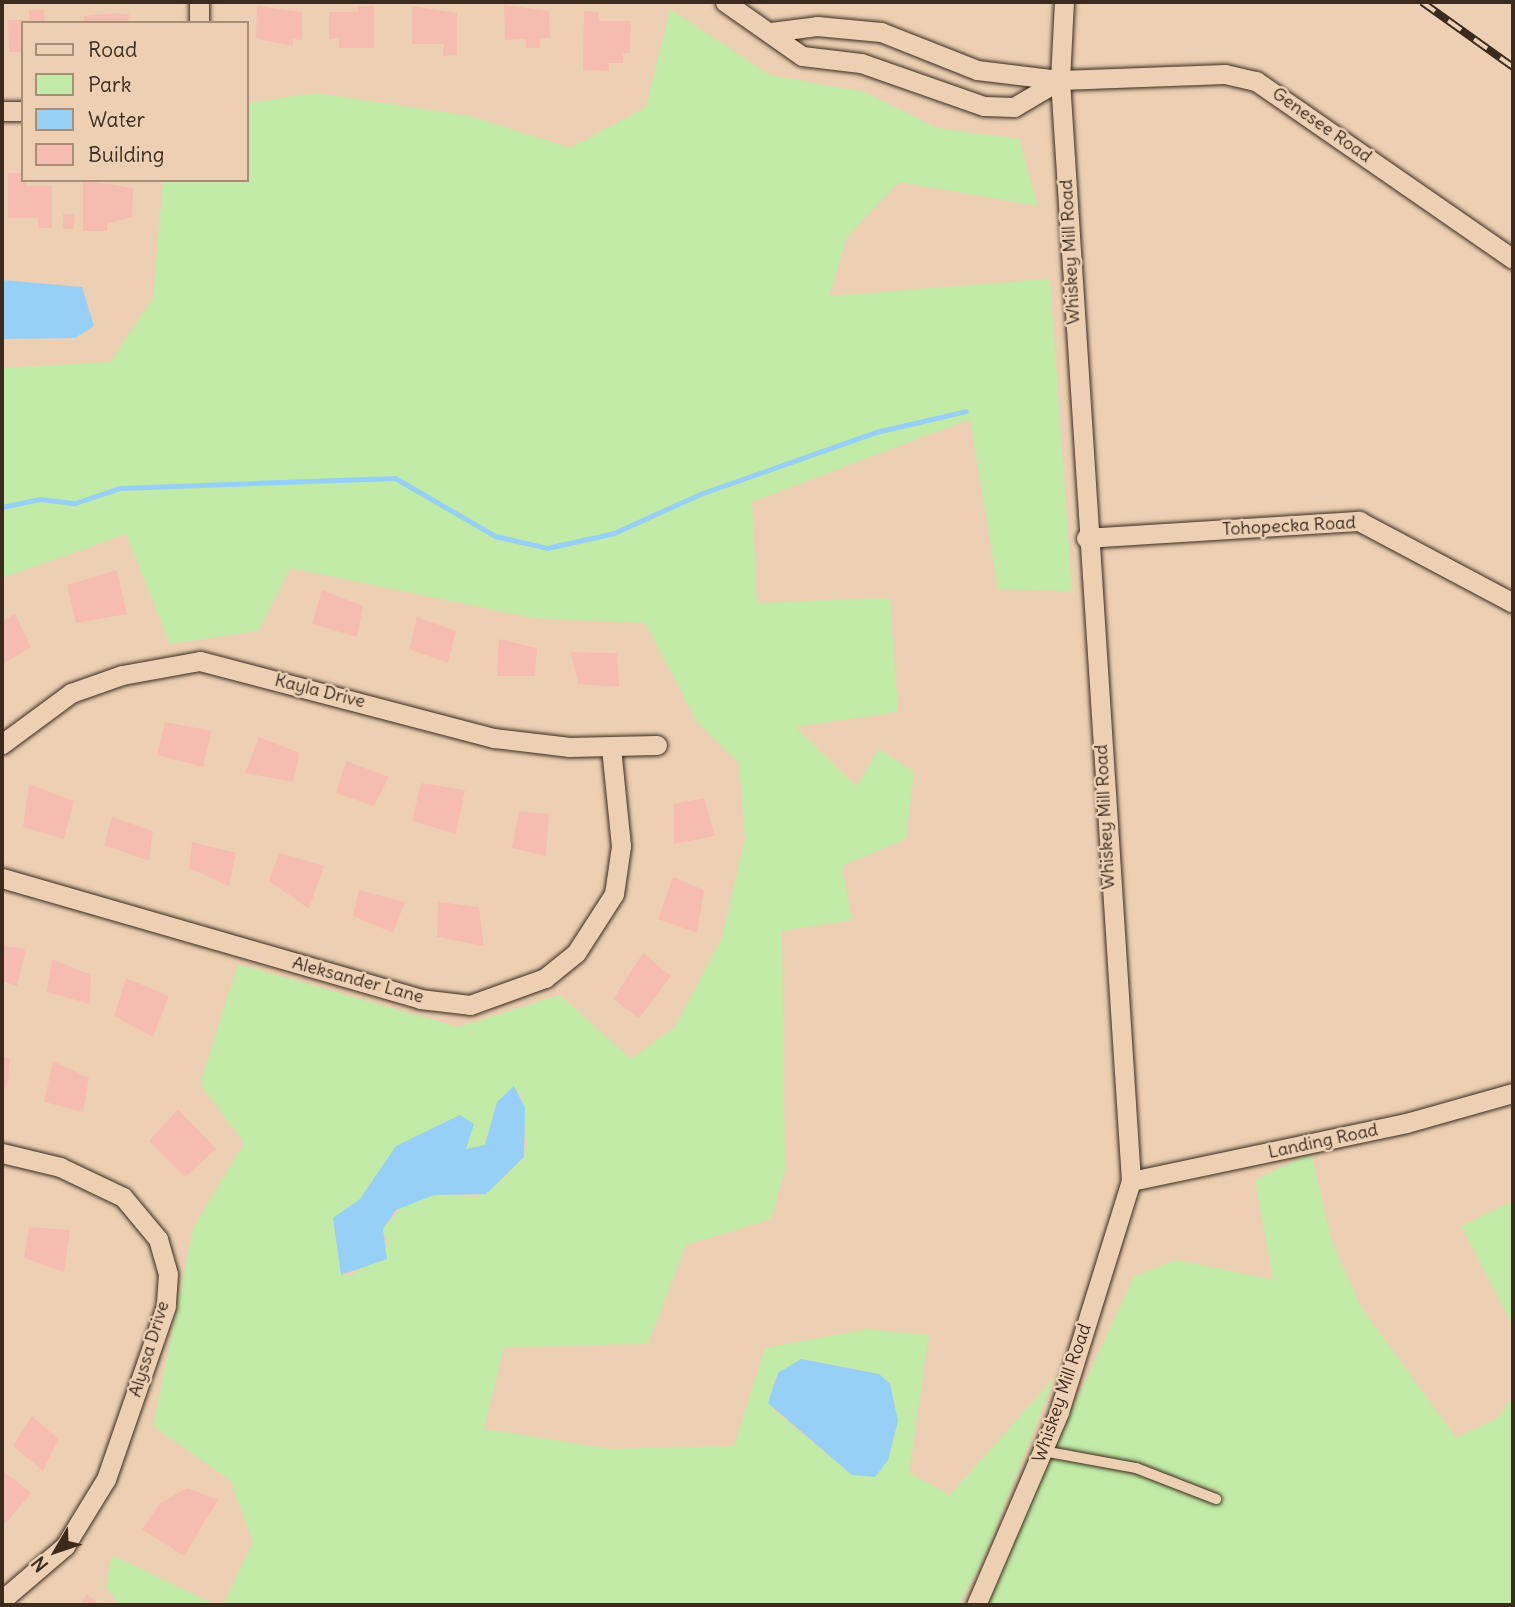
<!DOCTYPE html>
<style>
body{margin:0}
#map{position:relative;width:1515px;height:1607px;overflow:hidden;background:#edd0b3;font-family:Delius,sans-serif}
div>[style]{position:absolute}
.green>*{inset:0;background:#c1eba7}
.water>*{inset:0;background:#96d0f6}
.stream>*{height:5px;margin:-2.5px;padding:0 2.5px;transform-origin:2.5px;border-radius:2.5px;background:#96d0f6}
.building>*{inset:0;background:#f7bcb0}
.roads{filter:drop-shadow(0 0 2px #3b2a1e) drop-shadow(0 0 2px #3b2a1e)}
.service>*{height:10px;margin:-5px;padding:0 5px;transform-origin:5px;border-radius:5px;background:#edd0b3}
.minor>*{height:19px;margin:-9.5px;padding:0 9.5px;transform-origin:9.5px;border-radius:9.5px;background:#edd0b3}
.rail>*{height:8px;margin-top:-4px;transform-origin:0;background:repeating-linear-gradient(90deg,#edd0b3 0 16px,#3b2a1e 0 32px);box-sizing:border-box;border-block:2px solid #3b2a1e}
span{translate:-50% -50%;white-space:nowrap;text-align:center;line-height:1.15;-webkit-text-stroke:5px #edd0b3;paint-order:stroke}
.street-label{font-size:18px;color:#3b2a1e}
.frame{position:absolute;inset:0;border:4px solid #3b2a1e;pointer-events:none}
.legend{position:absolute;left:21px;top:21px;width:228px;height:161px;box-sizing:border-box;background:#edd0b3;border:2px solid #a68e77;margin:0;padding:9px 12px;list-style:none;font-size:21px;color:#3b2a1e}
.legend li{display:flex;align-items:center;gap:14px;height:35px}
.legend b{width:35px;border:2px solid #a68e77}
.north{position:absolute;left:21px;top:1516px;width:70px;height:70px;-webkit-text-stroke:5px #edd0b3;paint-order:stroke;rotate:231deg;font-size:19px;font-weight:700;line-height:28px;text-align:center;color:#3b2a1e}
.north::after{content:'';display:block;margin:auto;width:24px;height:32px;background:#3b2a1e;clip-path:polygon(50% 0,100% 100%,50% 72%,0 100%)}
</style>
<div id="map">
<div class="green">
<div style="clip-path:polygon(evenodd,670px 9px,770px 75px,865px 92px,936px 128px,1019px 139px,1038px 206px,899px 182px,847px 237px,829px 296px,1050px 279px,1072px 591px,998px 589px,970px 419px,752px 502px,757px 603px,890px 598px,898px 712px,795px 727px,856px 786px,879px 749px,914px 772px,906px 839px,842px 866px,852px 920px,782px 931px,785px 1170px,771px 1219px,686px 1245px,648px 1344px,504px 1347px,484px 1429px,610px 1449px,734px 1446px,765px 1348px,867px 1329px,929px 1335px,909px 1473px,950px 1495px,1055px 1377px,983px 1562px,958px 1605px,223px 1605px,253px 1542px,231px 1481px,153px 1426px,193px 1228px,244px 1143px,200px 1084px,238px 964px,458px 1027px,560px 995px,631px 1059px,675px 1027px,722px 937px,745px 839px,739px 763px,697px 722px,645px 623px,533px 618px,290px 568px,258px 631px,170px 644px,126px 534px,2px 578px,2px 368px,110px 362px,153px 298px,163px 180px,247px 180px,247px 103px,316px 93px,470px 116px,570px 148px,646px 107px,670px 9px,521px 1093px,527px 1144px,524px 1157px,501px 1181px,478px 1197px,435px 1195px,405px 1204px,383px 1229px,388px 1244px,352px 1276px,341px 1275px,333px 1218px,360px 1199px,396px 1146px,460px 1115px,474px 1125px,465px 1139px,466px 1149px,475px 1149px,485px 1145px,497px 1102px,521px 1093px,670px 9px,801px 1359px,879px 1374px,890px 1384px,898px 1421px,888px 1460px,875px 1477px,852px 1475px,774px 1410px,773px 1380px,801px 1359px)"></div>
<div style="clip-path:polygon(1311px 1153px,1332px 1242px,1361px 1307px,1456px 1438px,1499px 1417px,1513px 1396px,1513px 1605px,982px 1605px,1134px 1276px,1177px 1260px,1273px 1280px,1255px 1180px)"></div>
<div style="clip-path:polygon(1513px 1201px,1513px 1326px,1461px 1226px)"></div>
<div style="clip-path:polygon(112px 1555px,216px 1605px,120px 1605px,106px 1587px)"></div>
</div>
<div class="water">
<div style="clip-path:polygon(2px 280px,82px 287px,94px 326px,75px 338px,2px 339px)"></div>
<div style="clip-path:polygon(514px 1086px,525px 1108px,524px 1157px,486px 1194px,434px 1195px,396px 1210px,383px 1229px,387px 1259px,341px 1275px,333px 1218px,360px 1199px,396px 1146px,460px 1115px,474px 1124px,466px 1149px,485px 1145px,497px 1102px)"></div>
<div style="clip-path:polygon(801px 1359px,879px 1374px,890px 1384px,898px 1421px,888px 1460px,875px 1477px,852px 1475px,768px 1403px,778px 1373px)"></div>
</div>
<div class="stream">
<div style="left:2px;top:507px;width:39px;rotate:-12deg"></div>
<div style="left:40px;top:499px;width:35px;rotate:7deg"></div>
<div style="left:75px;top:503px;width:47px;rotate:-18.4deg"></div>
<div style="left:120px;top:488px;width:275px;rotate:-2.1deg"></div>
<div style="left:395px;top:478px;width:116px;rotate:30.1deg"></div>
<div style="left:495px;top:536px;width:53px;rotate:13deg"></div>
<div style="left:547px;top:548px;width:69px;rotate:-12.6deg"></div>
<div style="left:614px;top:533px;width:94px;rotate:-24.4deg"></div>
<div style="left:700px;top:494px;width:187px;rotate:-19.4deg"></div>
<div style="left:876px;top:432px;width:92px;rotate:-13.1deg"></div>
</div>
<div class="building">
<div style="clip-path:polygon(504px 5px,549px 11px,550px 38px,540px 38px,540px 48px,526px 48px,526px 39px,505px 40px)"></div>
<div style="clip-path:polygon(257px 6px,302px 12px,302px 40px,293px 39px,293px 46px,256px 39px)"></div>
<div style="clip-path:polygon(358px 6px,374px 6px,374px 48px,339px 48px,339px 38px,329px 39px,329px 12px,358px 12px)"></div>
<div style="clip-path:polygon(412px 6px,457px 13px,457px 55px,443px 56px,444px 44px,412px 44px)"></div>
<div style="clip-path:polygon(29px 10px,44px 10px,45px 23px,23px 23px,23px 52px,9px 52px,8px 20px,29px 20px)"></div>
<div style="clip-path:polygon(584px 11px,599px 12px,599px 21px,631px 21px,630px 53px,623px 53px,623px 63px,609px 63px,609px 71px,583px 70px)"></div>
<div style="clip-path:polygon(116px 13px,129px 14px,128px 23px,84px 23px,84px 16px)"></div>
<div style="clip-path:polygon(8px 173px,23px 173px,27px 186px,52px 186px,52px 228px,38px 228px,38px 218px,8px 218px)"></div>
<div style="clip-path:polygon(83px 180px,133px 188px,132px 217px,107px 224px,107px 231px,83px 231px)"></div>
<div style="clip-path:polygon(63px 214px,75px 214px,74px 229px,63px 229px)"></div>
<div style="clip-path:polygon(117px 570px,127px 614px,76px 623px,67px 585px)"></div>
<div style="clip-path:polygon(322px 590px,363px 606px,357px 637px,312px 624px)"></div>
<div style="clip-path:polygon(15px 614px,31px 647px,2px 665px,2px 622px)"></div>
<div style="clip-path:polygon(417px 617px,456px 631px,448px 663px,409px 649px)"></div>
<div style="clip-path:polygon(499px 639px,537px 648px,535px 676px,497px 676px)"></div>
<div style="clip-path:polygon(571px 652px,617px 653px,619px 687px,578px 684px)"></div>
<div style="clip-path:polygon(165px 722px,212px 731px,203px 767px,157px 755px)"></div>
<div style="clip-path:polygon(259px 737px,300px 753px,293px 782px,245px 773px)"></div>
<div style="clip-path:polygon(346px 761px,389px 777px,374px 806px,336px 793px)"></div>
<div style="clip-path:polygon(421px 783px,465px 790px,456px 834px,412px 821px)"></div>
<div style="clip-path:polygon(29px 784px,74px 801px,64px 839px,23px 827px)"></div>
<div style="clip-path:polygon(704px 798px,715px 836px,674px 844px,674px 804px)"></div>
<div style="clip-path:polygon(519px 811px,549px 814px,546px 856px,512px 848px)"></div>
<div style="clip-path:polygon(112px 817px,153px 831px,149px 861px,104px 845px)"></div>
<div style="clip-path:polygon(192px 842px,236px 853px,229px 886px,189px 868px)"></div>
<div style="clip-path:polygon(279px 853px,324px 866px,309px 909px,269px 881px)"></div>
<div style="clip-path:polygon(673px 877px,704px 890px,697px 933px,658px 919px)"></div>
<div style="clip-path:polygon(359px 890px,405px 902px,393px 933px,353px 916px)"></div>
<div style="clip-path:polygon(438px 902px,479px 907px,484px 946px,437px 937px)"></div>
<div style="clip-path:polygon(2px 946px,26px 949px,17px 986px,2px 981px)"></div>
<div style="clip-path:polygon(643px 953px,671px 976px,639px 1018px,613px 999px)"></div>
<div style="clip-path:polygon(52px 959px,91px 975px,90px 1004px,47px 992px)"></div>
<div style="clip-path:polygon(126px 978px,169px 996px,153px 1037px,114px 1016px)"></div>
<div style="clip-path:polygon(2px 1056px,10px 1059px,7px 1088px,2px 1087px)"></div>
<div style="clip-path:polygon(53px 1061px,89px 1078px,83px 1112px,44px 1102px)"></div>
<div style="clip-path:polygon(178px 1109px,216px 1149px,185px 1177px,149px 1141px)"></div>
<div style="clip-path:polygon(29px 1227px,70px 1230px,64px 1272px,24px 1258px)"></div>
<div style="clip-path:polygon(32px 1416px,58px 1439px,43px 1471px,13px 1446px)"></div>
<div style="clip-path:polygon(2px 1470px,31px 1493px,5px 1524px,2px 1522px)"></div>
<div style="clip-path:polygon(187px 1488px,218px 1500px,184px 1556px,142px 1529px,160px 1503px)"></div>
<div style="clip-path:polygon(87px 1594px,100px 1605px,79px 1605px)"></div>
</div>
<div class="roads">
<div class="service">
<div style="left:1043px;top:1451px;width:95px;rotate:10.4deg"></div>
<div style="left:1136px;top:1468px;width:86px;rotate:21.2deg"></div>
</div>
<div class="minor">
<div style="left:725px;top:2px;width:94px;rotate:35deg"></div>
<div style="left:802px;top:56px;width:59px;rotate:6.8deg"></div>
<div style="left:861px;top:63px;width:130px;rotate:19.3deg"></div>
<div style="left:984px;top:106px;width:30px;rotate:2deg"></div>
<div style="left:1014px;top:107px;width:53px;rotate:-30.4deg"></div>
<div style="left:199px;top:23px;width:21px;rotate:-90deg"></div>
<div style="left:771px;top:32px;width:46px;rotate:-7.4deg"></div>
<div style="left:817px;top:26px;width:64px;rotate:5.4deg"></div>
<div style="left:881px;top:32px;width:103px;rotate:21.6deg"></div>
<div style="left:977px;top:70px;width:84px;rotate:6.9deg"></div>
<div style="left:1060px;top:80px;width:165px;rotate:-2.1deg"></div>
<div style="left:1225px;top:74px;width:32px;rotate:13deg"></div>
<div style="left:1256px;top:81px;width:313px;rotate:34.7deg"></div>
<div style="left:2px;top:111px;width:21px"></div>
<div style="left:1086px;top:538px;width:274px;rotate:-3.6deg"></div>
<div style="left:1359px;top:521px;width:174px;rotate:28deg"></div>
<div style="left:2px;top:744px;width:86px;rotate:-36.5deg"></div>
<div style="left:71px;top:693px;width:54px;rotate:-19.4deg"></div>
<div style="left:122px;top:675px;width:79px;rotate:-10.2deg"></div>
<div style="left:200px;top:661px;width:304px;rotate:14.7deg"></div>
<div style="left:494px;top:738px;width:76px;rotate:6.8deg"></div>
<div style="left:569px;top:747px;width:88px;rotate:-1.3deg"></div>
<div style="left:2px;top:878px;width:435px;rotate:16.1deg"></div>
<div style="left:420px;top:999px;width:50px;rotate:6.8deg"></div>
<div style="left:470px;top:1005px;width:80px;rotate:-19.8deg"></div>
<div style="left:545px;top:978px;width:40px;rotate:-39deg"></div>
<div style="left:576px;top:953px;width:70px;rotate:-57.2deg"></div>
<div style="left:614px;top:894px;width:49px;rotate:-81.7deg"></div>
<div style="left:621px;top:846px;width:100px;rotate:-95.8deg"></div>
<div style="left:2px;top:1153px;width:60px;rotate:13.6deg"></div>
<div style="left:60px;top:1167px;width:70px;rotate:25.5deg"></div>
<div style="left:123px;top:1197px;width:55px;rotate:50.2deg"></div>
<div style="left:158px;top:1239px;width:36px;rotate:74deg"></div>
<div style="left:168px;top:1274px;width:32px;rotate:94deg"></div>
<div style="left:166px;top:1306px;width:183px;rotate:109.1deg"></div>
<div style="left:106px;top:1479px;width:79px;rotate:121.5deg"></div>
<div style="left:65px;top:1546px;width:83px;rotate:139.4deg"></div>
<div style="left:1131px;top:1181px;width:281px;rotate:-11.9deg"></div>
<div style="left:1406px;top:1123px;width:111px;rotate:-15.7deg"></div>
<div style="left:976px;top:1605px;width:210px;rotate:-66.7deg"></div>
<div style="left:1059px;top:1412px;width:242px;rotate:-72.7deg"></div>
<div style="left:1131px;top:1181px;width:1103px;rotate:-93.69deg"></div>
<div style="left:1060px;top:80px;width:78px;rotate:-87.1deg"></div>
</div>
</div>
<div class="rail">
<div style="left:1422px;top:2px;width:112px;rotate:35.5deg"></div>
</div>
<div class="street-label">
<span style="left:1322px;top:125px;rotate:35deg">Genesee Road</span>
<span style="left:1070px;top:252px;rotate:-93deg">Whiskey Mill Road</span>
<span style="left:1289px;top:526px;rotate:-3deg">Tohopecka Road</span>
<span style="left:320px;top:691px;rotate:14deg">Kayla Drive</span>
<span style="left:1105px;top:817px;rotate:-93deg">Whiskey Mill Road</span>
<span style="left:358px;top:980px;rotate:15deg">Aleksander Lane</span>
<span style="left:1323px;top:1141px;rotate:-12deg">Landing Road</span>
<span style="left:149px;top:1349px;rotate:-73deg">Alyssa Drive</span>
<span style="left:1062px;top:1393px;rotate:-71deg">Whiskey Mill Road</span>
</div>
<div class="frame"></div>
<ul class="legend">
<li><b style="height:9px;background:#edd0b3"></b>Road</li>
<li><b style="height:19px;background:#c1eba7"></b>Park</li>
<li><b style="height:19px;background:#96d0f6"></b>Water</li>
<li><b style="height:19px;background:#f7bcb0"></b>Building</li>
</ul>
<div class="north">N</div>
</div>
